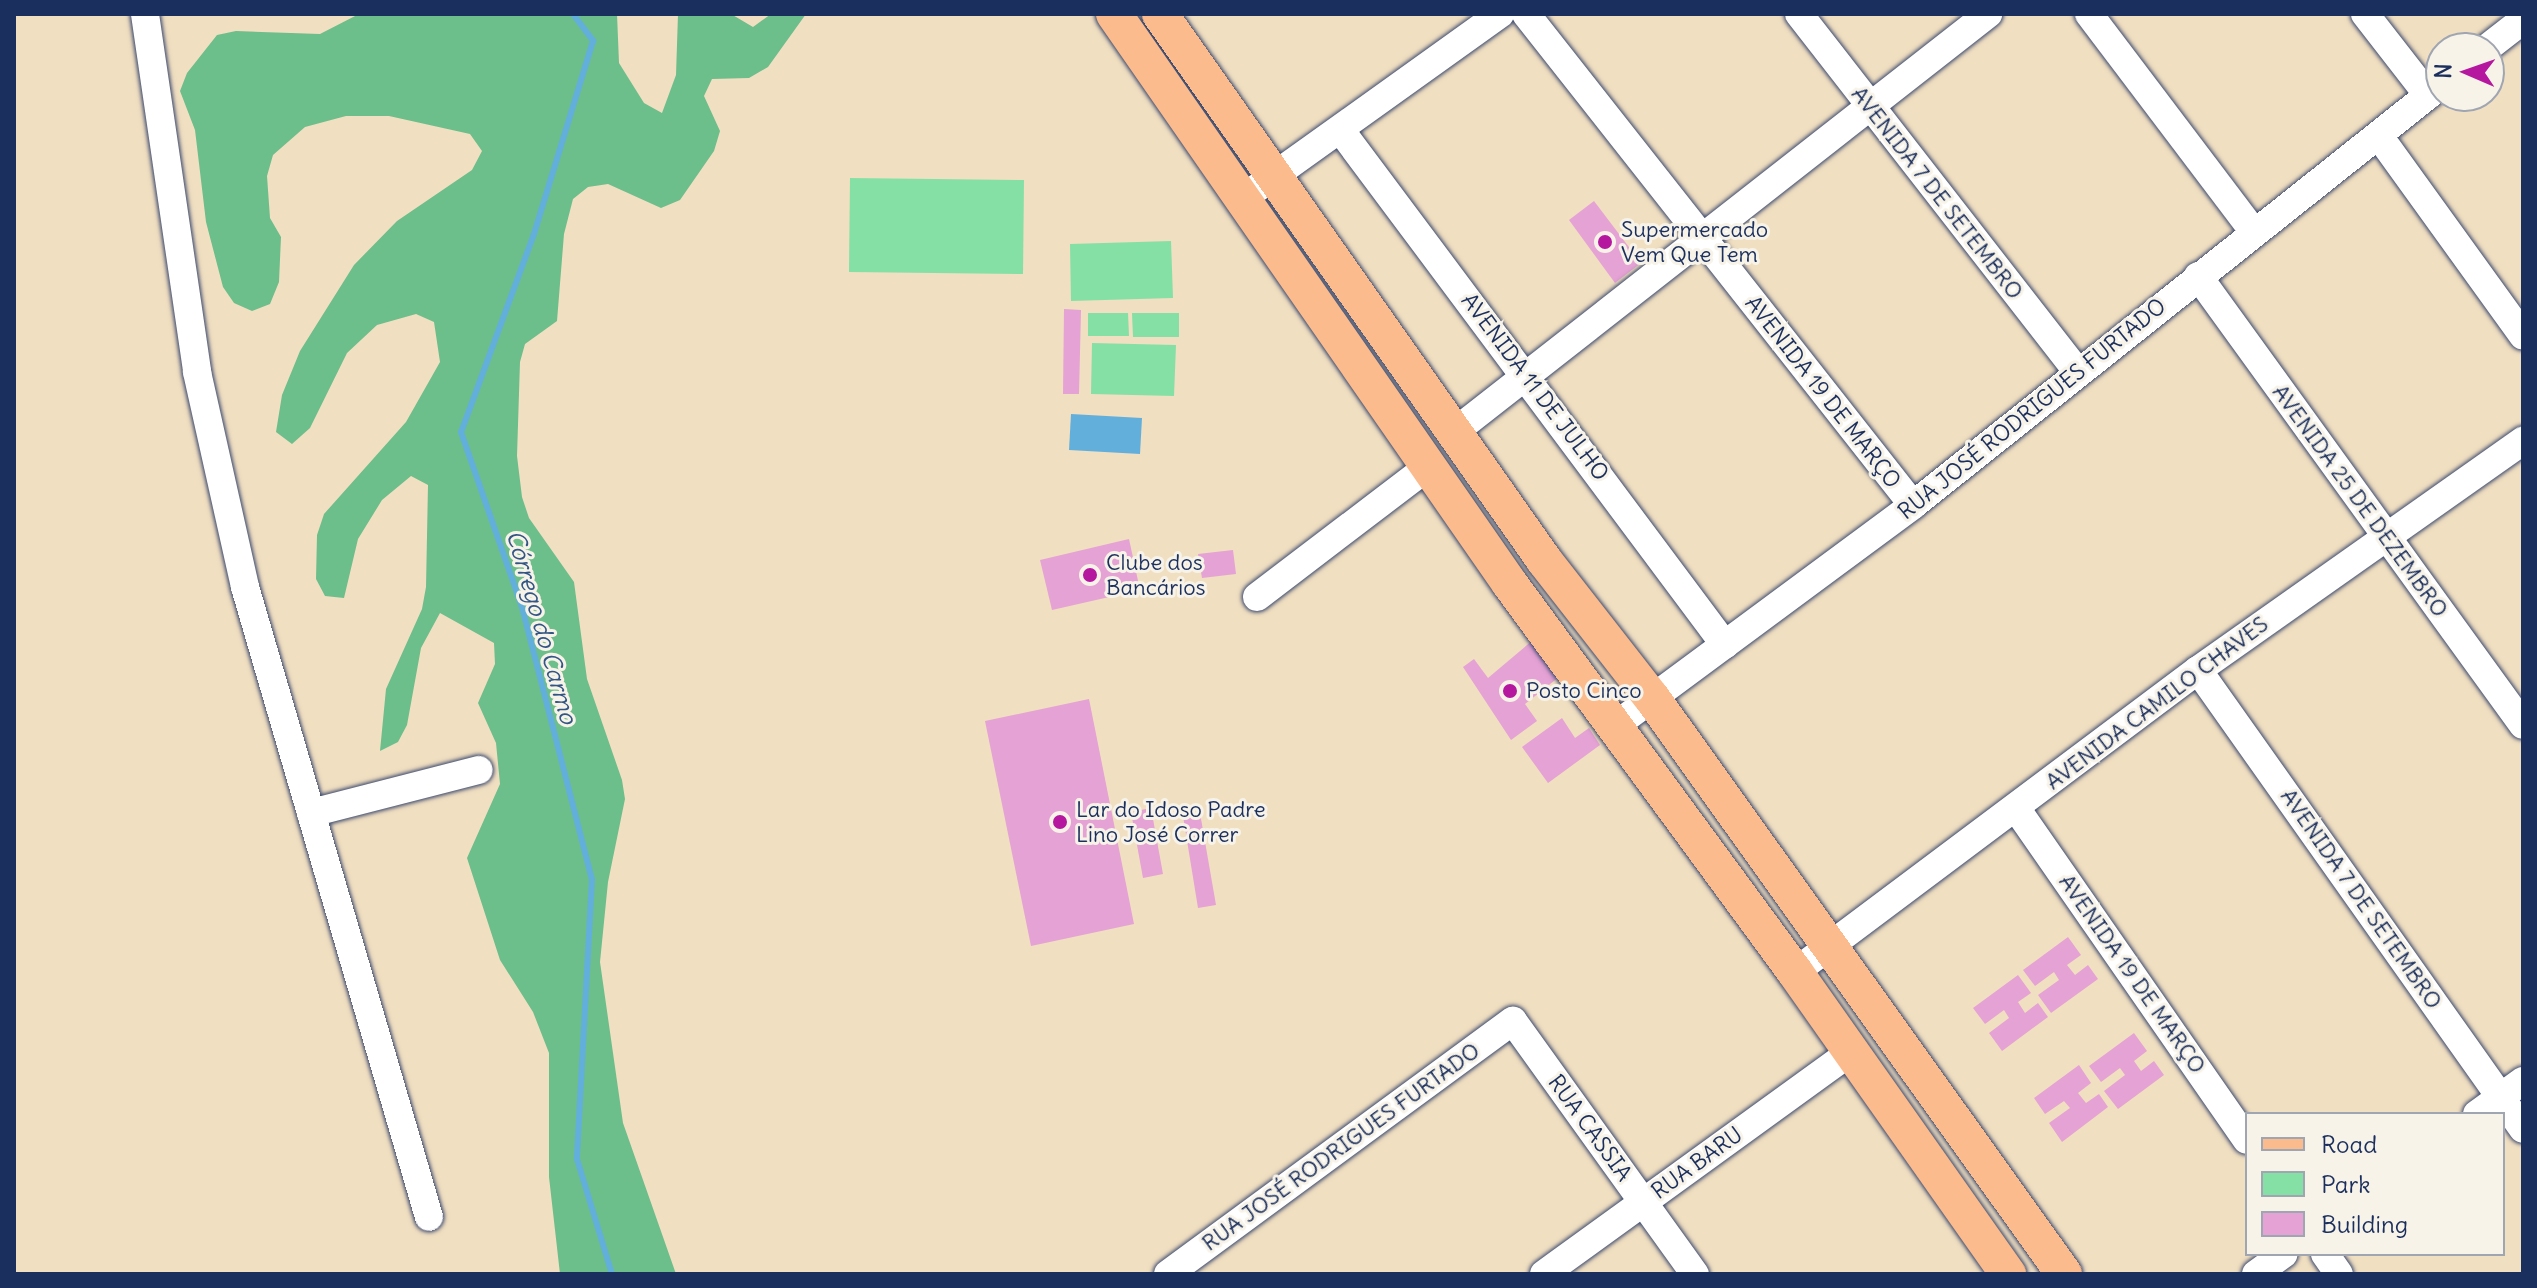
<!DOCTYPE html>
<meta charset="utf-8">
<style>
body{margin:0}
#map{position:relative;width:2537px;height:1288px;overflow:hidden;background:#f1dfc1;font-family:Delius,sans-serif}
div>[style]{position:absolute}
.green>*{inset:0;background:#85e0a6}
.forest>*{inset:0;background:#6cbe8b}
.water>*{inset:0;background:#63afdc}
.stream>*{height:6px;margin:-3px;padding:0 3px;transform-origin:3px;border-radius:3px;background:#63afdc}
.building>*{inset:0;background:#e5a2d4}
.roads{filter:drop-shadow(0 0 2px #3b496d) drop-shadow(0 0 2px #3b496d)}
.minor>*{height:28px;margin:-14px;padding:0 14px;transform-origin:14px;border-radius:14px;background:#fff}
.major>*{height:36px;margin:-18px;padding:0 18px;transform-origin:18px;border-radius:18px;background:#fbbb8d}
.dots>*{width:22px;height:22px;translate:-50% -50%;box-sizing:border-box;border:4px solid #f7f3e8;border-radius:50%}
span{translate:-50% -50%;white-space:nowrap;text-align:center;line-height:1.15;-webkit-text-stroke:6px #f7f3e8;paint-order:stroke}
.street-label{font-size:22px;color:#1b2f5e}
.poi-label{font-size:22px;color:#1b2f5e}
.left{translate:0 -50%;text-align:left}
.water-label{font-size:24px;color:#315584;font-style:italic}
.frame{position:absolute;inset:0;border:16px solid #1b2f5e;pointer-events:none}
.legend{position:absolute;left:2245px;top:1112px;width:260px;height:144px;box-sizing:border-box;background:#f7f3e8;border:2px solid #9fa5b1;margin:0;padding:10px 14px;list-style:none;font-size:24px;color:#1b2f5e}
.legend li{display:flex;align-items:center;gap:16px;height:40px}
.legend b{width:40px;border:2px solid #9fa5b1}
.north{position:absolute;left:2425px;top:32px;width:80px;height:80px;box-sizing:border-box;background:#f7f3e8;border:2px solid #9fa5b1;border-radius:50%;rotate:272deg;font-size:22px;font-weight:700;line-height:32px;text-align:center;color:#1b2f5e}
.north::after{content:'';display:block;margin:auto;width:28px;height:36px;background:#b5179e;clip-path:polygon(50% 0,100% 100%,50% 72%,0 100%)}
</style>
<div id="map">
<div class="green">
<div style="clip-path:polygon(850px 178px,1024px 180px,1023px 274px,849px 272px)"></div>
<div style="clip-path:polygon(1171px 241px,1173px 298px,1071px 301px,1070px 244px)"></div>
<div style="clip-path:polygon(1088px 313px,1128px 313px,1129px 336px,1088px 336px)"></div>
<div style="clip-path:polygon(1132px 313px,1179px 313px,1179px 337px,1133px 337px)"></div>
<div style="clip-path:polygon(1092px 343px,1176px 345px,1174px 396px,1091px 394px)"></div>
</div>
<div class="forest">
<div style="clip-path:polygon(359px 14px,617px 14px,619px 63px,644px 103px,662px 113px,676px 75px,678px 14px,731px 14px,753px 27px,771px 14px,806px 14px,768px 67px,749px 78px,712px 79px,704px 96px,720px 131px,714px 151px,680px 200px,661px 208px,608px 184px,588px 187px,573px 199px,564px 234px,557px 321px,525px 344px,520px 362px,517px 456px,522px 497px,529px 518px,574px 582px,587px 679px,622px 780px,625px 799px,608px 882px,600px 962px,623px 1123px,676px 1274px,560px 1274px,549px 1177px,549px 1053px,533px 1012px,500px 960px,467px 858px,500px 784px,496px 743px,478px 703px,495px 664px,494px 643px,440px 613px,421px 648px,407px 725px,398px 742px,380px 751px,386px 689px,422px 609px,426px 587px,428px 485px,411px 476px,382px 500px,358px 539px,344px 598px,325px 596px,316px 579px,317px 535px,324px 514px,406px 422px,440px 362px,434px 322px,416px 314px,377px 325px,347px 353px,310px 428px,292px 444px,276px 432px,282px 395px,300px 351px,354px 265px,397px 221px,472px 170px,482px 151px,470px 134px,389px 116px,346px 116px,305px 127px,273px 155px,267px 176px,270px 218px,281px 237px,279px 282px,270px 304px,252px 311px,234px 303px,223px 287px,206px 222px,195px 130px,180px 91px,187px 73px,217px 35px,236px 31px,320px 34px)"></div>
</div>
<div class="water">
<div style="clip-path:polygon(1071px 414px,1142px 418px,1140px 454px,1069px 450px)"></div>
</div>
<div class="stream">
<div style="left:573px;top:14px;width:34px;rotate:53deg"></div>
<div style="left:593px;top:41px;width:202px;rotate:107deg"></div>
<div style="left:534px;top:234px;width:211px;rotate:110.2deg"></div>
<div style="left:461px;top:432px;width:185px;rotate:70.8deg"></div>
<div style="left:522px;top:607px;width:281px;rotate:75.6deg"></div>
<div style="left:592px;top:879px;width:280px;rotate:93.1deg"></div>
<div style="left:577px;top:1159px;width:120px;rotate:73.1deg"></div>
</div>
<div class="building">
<div style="clip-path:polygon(1594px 201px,1641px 263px,1615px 283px,1569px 220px)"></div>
<div style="clip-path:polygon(1064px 309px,1081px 310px,1079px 394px,1063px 394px)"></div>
<div style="clip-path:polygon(1129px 539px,1140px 590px,1052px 610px,1040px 560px)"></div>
<div style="clip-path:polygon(1233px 550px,1236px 574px,1202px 578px,1198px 554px)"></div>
<div style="clip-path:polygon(1533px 640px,1559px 677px,1525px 704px,1537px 721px,1511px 740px,1463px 667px,1474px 659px,1488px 678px)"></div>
<div style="clip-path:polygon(1089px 699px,1134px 924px,1031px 946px,985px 721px)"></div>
<div style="clip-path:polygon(1562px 718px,1575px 738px,1589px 728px,1600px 745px,1548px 783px,1522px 747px)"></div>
<div style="clip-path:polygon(1151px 808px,1163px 874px,1143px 878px,1131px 812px)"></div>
<div style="clip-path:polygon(1200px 813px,1216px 905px,1198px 908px,1183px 816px)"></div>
<div style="clip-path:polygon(2068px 937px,2081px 955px,2067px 965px,2075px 975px,2088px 965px,2098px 979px,2051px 1013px,2038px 995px,2059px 980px,2054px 972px,2035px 986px,2023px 970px)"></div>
<div style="clip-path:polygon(2018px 975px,2031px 993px,2018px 1002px,2025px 1013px,2038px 1003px,2048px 1017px,2002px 1051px,1989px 1033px,2009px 1018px,2004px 1010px,1985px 1024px,1973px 1008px)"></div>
<div style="clip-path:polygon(2134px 1033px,2147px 1051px,2134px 1061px,2141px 1071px,2154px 1061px,2164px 1075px,2118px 1109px,2104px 1091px,2125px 1075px,2120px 1068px,2101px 1082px,2089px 1066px)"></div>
<div style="clip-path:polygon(2079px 1065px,2091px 1083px,2078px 1093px,2086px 1103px,2099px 1094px,2108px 1107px,2062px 1142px,2049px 1123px,2070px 1108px,2064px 1101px,2045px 1114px,2034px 1098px)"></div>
</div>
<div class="roads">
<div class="minor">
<div style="left:145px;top:14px;width:362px;rotate:81.7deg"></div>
<div style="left:197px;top:372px;width:220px;rotate:77.4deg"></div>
<div style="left:245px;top:587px;width:656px;rotate:73.72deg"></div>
<div style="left:1526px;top:14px;width:625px;rotate:51.76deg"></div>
<div style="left:1799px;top:14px;width:452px;rotate:52.1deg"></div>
<div style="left:2089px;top:14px;width:273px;rotate:52.9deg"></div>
<div style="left:2365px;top:14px;width:103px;rotate:52.1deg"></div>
<div style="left:2487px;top:48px;width:46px;rotate:-37.9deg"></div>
<div style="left:1342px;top:132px;width:640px;rotate:53.26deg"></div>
<div style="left:2379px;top:136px;width:246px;rotate:54.2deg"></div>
<div style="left:1257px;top:188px;width:299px;rotate:-35.6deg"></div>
<div style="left:2198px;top:276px;width:554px;rotate:54.1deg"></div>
<div style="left:1453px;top:433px;width:680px;rotate:-38.07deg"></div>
<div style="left:1257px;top:597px;width:218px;rotate:-37.3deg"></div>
<div style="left:2198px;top:670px;width:562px;rotate:54.7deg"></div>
<div style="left:1616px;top:725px;width:370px;rotate:-36.5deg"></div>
<div style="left:1913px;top:505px;width:675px;rotate:-38.5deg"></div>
<div style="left:2016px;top:808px;width:404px;rotate:55.2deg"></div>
<div style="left:311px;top:813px;width:173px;rotate:-14.4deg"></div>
<div style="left:1795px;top:972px;width:504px;rotate:-36.85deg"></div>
<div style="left:2198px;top:670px;width:398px;rotate:-35.2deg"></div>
<div style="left:2477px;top:1114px;width:57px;rotate:-35.7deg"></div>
<div style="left:2325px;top:1254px;width:24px;rotate:55deg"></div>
<div style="left:1168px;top:1274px;width:428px;rotate:-36.3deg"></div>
<div style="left:1513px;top:1021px;width:312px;rotate:54.3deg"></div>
<div style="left:1544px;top:1274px;width:379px;rotate:-35.9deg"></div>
<div style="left:2256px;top:1274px;width:34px;rotate:-36deg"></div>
</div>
<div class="major">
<div style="left:1114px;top:14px;width:694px;rotate:55.21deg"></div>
<div style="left:1510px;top:584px;width:481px;rotate:53.7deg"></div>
<div style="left:1795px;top:972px;width:370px;rotate:54.8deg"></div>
<div style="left:1160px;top:14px;width:668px;rotate:54.88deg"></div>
<div style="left:1544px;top:560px;width:175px;rotate:52deg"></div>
<div style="left:1652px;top:698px;width:708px;rotate:54.42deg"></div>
</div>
</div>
<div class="dots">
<div style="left:1605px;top:242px;background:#b5179e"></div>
<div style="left:1090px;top:575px;background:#b5179e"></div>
<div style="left:1510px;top:691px;background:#b5179e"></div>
<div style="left:1060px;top:822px;background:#b5179e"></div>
</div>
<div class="street-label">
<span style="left:1937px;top:193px;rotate:52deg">AVENIDA 7 DE SETEMBRO</span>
<span style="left:1535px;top:387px;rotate:53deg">AVENIDA 11 DE JULHO</span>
<span style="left:1823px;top:392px;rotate:52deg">AVENIDA 19 DE MARÇO</span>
<span style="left:2032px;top:409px;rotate:-39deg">RUA JOSÉ RODRIGUES FURTADO</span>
<span style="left:2360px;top:501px;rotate:54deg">AVENIDA 25 DE DEZEMBRO</span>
<span style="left:2157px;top:703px;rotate:-37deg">AVENIDA CAMILO CHAVES</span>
<span style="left:2361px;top:899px;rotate:55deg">AVENIDA 7 DE SETEMBRO</span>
<span style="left:2132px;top:974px;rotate:55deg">AVENIDA 19 DE MARÇO</span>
<span style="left:1590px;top:1128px;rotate:54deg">RUA CASSIA</span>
<span style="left:1341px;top:1147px;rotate:-36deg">RUA JOSÉ RODRIGUES FURTADO</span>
<span style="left:1697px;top:1163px;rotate:-36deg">RUA BARU</span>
</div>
<div class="poi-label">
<span class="left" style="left:1621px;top:242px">Supermercado<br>Vem Que Tem</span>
<span class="left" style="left:1106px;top:575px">Clube dos<br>Bancários</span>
<span class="left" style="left:1526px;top:691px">Posto Cinco</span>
<span class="left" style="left:1076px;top:822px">Lar do Idoso Padre<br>Lino José Correr</span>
</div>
<div class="water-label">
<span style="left:542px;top:627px;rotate:74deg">Córrego do Carmo</span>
</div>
<div class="frame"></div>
<ul class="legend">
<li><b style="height:10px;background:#fbbb8d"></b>Road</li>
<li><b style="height:22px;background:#85e0a6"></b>Park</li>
<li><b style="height:22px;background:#e5a2d4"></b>Building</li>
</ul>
<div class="north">N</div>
</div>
